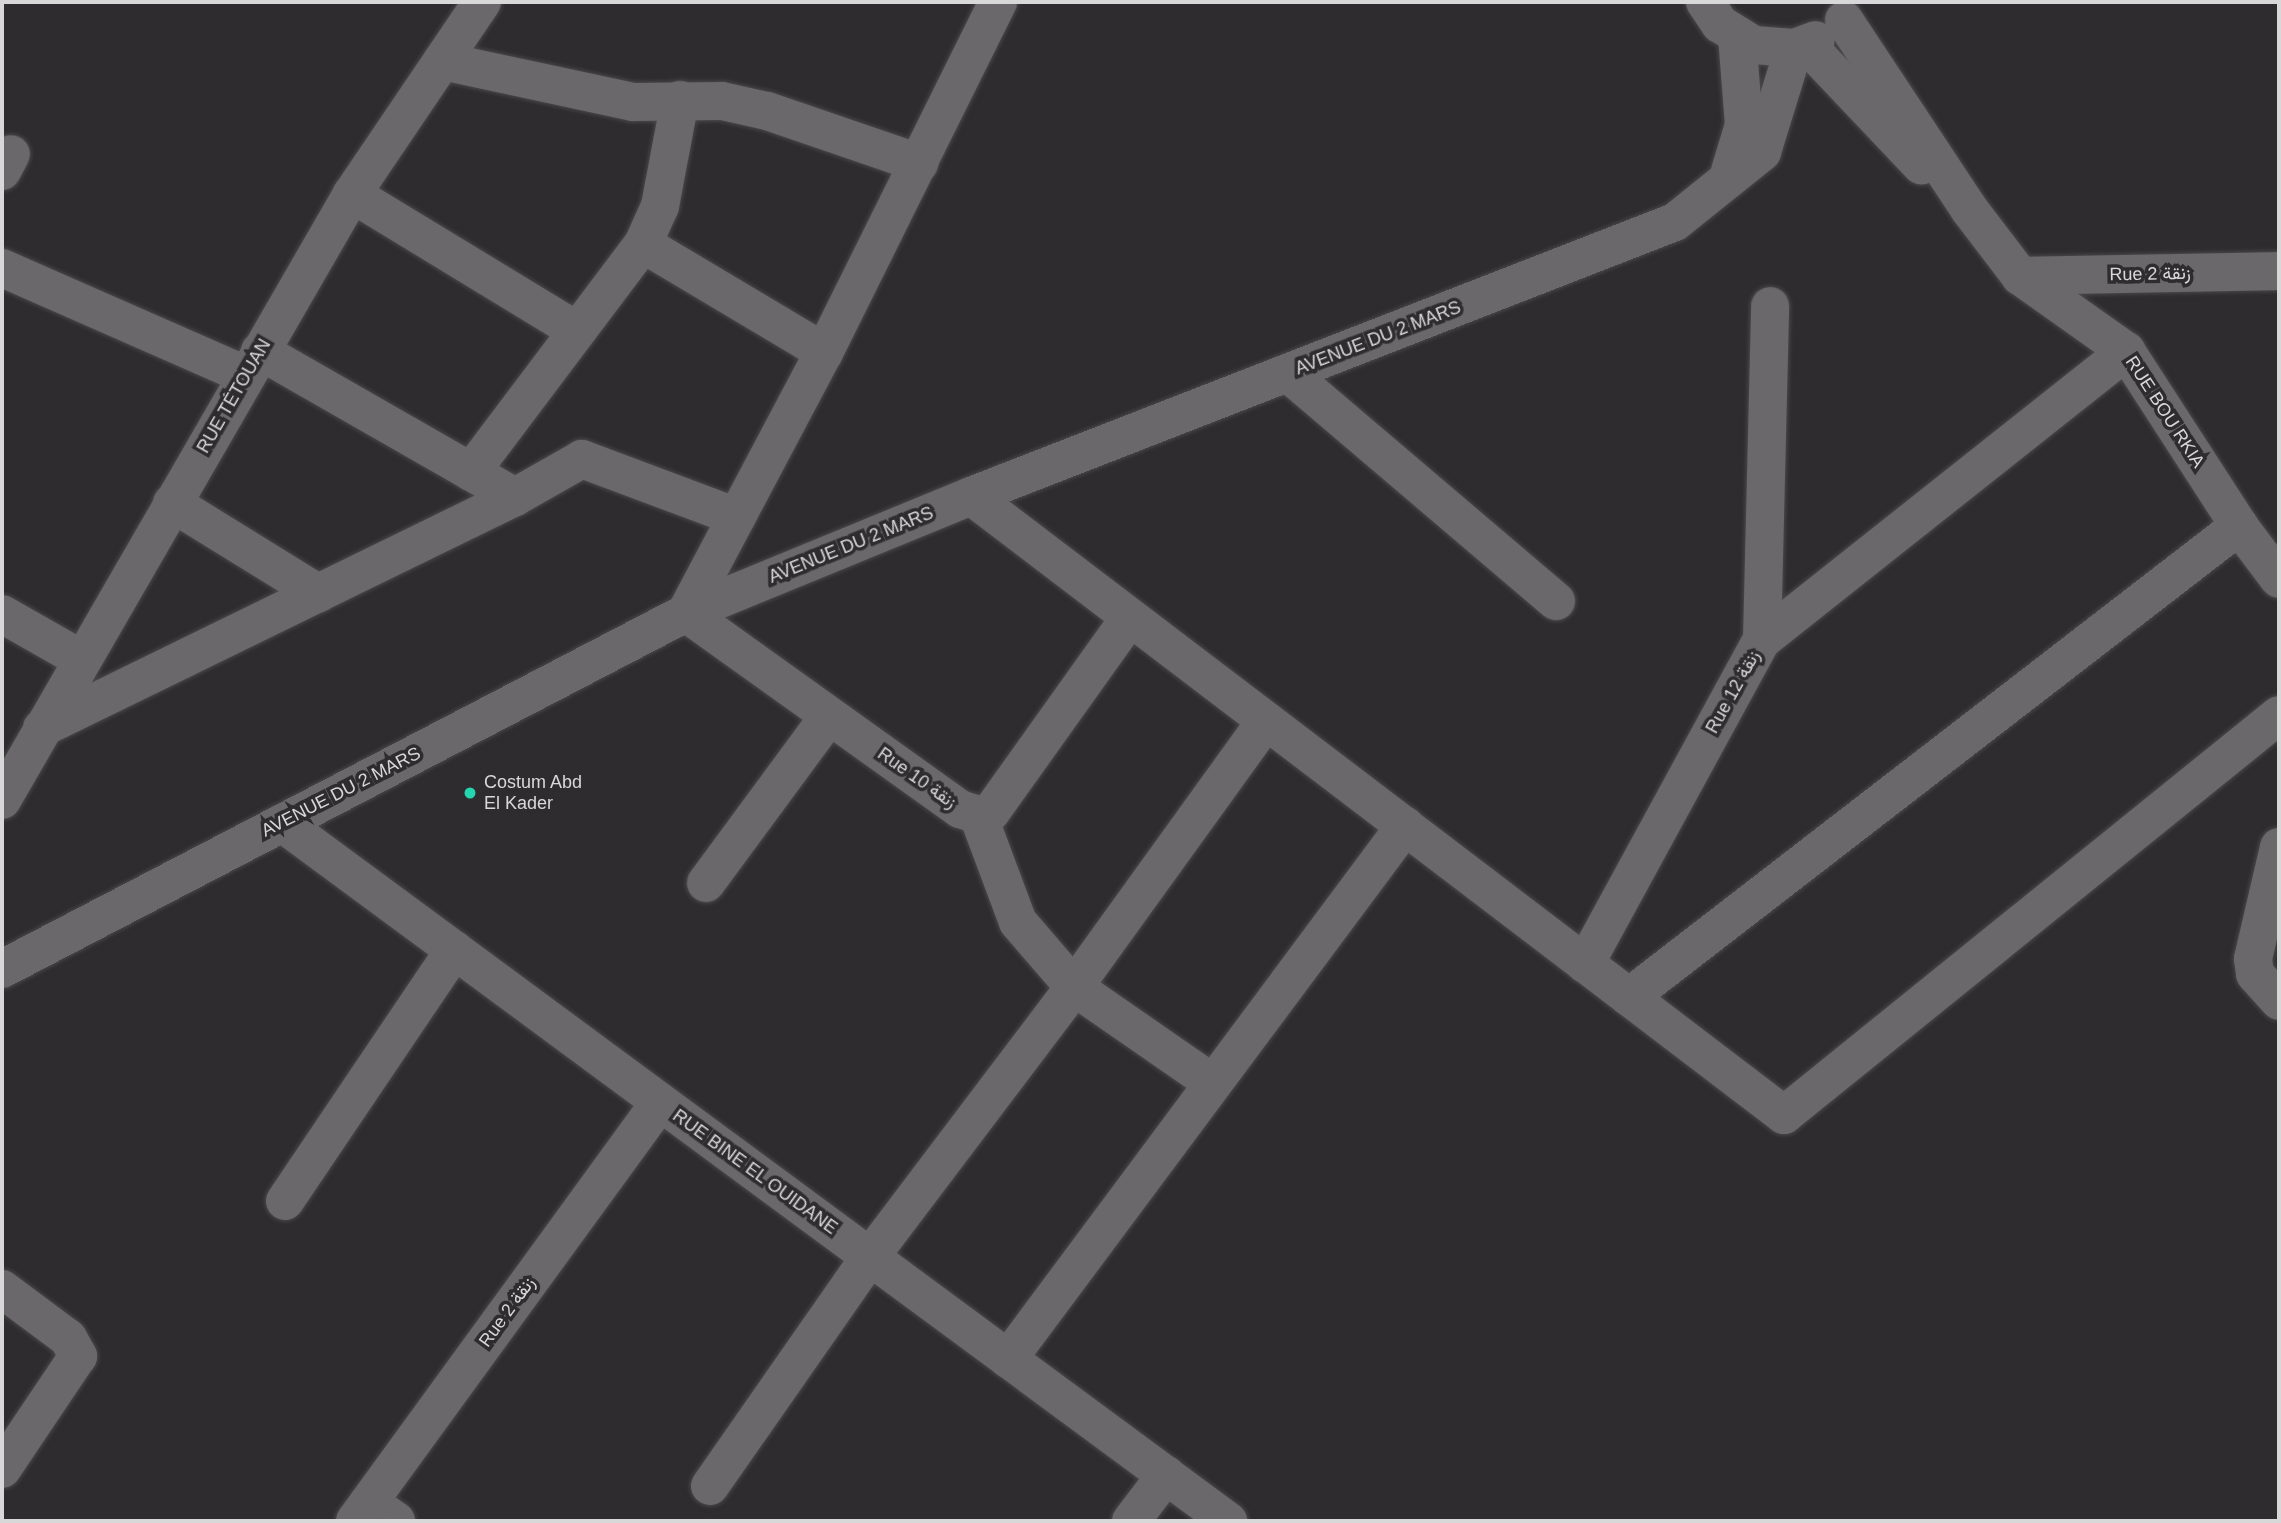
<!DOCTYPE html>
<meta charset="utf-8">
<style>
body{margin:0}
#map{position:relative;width:2281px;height:1523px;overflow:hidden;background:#2e2c2e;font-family:Helvetica,Vazirmatn,sans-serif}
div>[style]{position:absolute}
.roads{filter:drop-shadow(0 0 2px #494849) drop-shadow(0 0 2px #494849)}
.street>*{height:38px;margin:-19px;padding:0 19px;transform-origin:19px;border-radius:19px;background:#6a686a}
.secondary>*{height:38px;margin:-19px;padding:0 19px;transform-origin:19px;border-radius:19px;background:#6a686a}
.dots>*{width:19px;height:19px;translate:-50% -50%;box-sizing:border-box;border:4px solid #2e2c2e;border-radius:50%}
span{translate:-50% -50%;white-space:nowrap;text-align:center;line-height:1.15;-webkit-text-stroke:7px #2e2c2e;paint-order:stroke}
.street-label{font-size:18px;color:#d9d8d9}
.poi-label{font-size:18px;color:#d9d8d9}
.left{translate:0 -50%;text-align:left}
.frame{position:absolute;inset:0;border:4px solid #d9d8d9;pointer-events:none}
</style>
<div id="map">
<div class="roads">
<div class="street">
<div style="left:998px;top:2px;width:391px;rotate:116.4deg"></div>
<div style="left:824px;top:352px;width:295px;rotate:117.9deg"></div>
<div style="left:686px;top:613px;width:337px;rotate:35.6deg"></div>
<div style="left:960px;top:809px;width:19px;rotate:18deg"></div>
<div style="left:978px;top:815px;width:13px;rotate:-13deg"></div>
<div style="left:991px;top:812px;width:239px;rotate:-54.5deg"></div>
<div style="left:442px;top:61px;width:195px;rotate:12.1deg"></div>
<div style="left:633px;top:102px;width:89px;rotate:-0.6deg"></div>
<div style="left:722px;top:101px;width:46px;rotate:12.5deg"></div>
<div style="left:767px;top:111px;width:161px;rotate:18.9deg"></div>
<div style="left:2px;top:171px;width:19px;rotate:-62deg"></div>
<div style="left:352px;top:194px;width:263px;rotate:31.3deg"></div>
<div style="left:643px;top:244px;width:211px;rotate:30.8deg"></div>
<div style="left:2px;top:268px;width:266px;rotate:23.7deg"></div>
<div style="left:2020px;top:276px;width:259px;rotate:-1.1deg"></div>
<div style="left:260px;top:351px;width:294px;rotate:29.8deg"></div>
<div style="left:515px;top:497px;width:77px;rotate:-29.6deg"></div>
<div style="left:582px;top:459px;width:165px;rotate:20.5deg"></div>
<div style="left:1288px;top:373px;width:352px;rotate:40.4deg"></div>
<div style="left:471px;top:472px;width:286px;rotate:-53deg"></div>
<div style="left:643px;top:244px;width:42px;rotate:-65.9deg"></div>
<div style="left:660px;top:206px;width:108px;rotate:-79.3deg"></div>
<div style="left:971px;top:496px;width:1022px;rotate:37.28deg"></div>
<div style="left:1784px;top:1115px;width:636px;rotate:-38.94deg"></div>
<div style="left:172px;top:503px;width:172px;rotate:31.7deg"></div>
<div style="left:2px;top:614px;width:91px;rotate:29.7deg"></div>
<div style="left:1762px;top:640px;width:465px;rotate:-38.4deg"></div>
<div style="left:42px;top:728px;width:526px;rotate:-26.03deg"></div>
<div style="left:2px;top:800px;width:700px;rotate:-59.99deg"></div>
<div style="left:352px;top:194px;width:232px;rotate:-55.9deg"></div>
<div style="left:978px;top:815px;width:114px;rotate:69.5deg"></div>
<div style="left:1018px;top:922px;width:86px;rotate:49.3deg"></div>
<div style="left:1074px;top:987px;width:167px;rotate:34.7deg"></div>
<div style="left:282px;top:823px;width:1176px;rotate:36.42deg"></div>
<div style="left:2279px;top:847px;width:115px;rotate:103.1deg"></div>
<div style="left:2253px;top:959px;width:15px;rotate:82deg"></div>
<div style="left:2255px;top:974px;width:36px;rotate:48deg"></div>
<div style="left:706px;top:883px;width:207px;rotate:-53.6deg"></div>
<div style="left:1585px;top:964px;width:369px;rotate:-61.4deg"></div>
<div style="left:1762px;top:640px;width:334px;rotate:-88.6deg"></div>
<div style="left:1629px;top:997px;width:771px;rotate:-37.67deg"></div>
<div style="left:285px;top:1201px;width:303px;rotate:-56deg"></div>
<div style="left:2px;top:1289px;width:82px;rotate:36.6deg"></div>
<div style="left:68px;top:1338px;width:21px;rotate:61deg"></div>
<div style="left:78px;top:1356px;width:136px;rotate:123.9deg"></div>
<div style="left:1008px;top:1359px;width:665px;rotate:-53.32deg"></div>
<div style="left:710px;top:1486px;width:279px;rotate:-55.1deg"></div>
<div style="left:870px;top:1257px;width:338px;rotate:-52.9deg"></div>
<div style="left:1074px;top:987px;width:328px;rotate:-54.2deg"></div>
<div style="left:369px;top:1502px;width:33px;rotate:35deg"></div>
<div style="left:355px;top:1521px;width:518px;rotate:-53.95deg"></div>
<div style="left:1131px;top:1521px;width:58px;rotate:-52.7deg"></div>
</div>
<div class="secondary">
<div style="left:1705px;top:2px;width:27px;rotate:56deg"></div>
<div style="left:1720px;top:24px;width:40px;rotate:32deg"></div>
<div style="left:1754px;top:45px;width:40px;rotate:4.3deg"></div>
<div style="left:1794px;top:48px;width:23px;rotate:-20deg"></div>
<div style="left:1844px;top:20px;width:227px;rotate:56.5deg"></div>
<div style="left:1969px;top:209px;width:84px;rotate:52.7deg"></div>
<div style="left:2020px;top:276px;width:130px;rotate:35.3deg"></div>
<div style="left:2126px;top:351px;width:208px;rotate:57.1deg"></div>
<div style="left:2239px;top:526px;width:66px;rotate:53deg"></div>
<div style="left:1807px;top:45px;width:166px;rotate:46.5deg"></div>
<div style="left:1730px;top:171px;width:48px;rotate:-73.1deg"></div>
<div style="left:1744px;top:125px;width:88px;rotate:-94.5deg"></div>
<div style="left:2px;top:969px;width:771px;rotate:-27.5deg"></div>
<div style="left:686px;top:613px;width:308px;rotate:-22.3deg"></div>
<div style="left:971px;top:496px;width:755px;rotate:-21.27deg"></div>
<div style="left:1675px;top:222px;width:112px;rotate:-38.8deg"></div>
<div style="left:1762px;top:152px;width:109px;rotate:-72.9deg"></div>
</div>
</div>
<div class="dots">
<div style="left:470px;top:793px;background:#25d5ae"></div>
</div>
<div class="street-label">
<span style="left:2150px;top:274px;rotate:-1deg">Rue 2 زنقة</span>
<span style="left:1378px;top:338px;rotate:-21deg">AVENUE DU 2 MARS</span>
<span style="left:234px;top:396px;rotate:-60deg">RUE TÉTOUAN</span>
<span style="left:2165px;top:412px;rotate:57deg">RUE BOU RKIA</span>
<span style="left:851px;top:545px;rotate:-22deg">AVENUE DU 2 MARS</span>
<span style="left:1733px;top:692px;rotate:-61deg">Rue 12 زنقة</span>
<span style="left:917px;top:778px;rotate:35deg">Rue 10 زنقة</span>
<span style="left:341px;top:792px;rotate:-27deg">AVENUE DU 2 MARS</span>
<span style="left:755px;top:1172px;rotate:36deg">RUE BINE EL OUIDANE</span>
<span style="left:507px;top:1312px;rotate:-54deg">Rue 2 زنقة</span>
</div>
<div class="poi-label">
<span class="left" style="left:484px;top:793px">Costum Abd<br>El Kader</span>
</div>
<div class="frame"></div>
</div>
